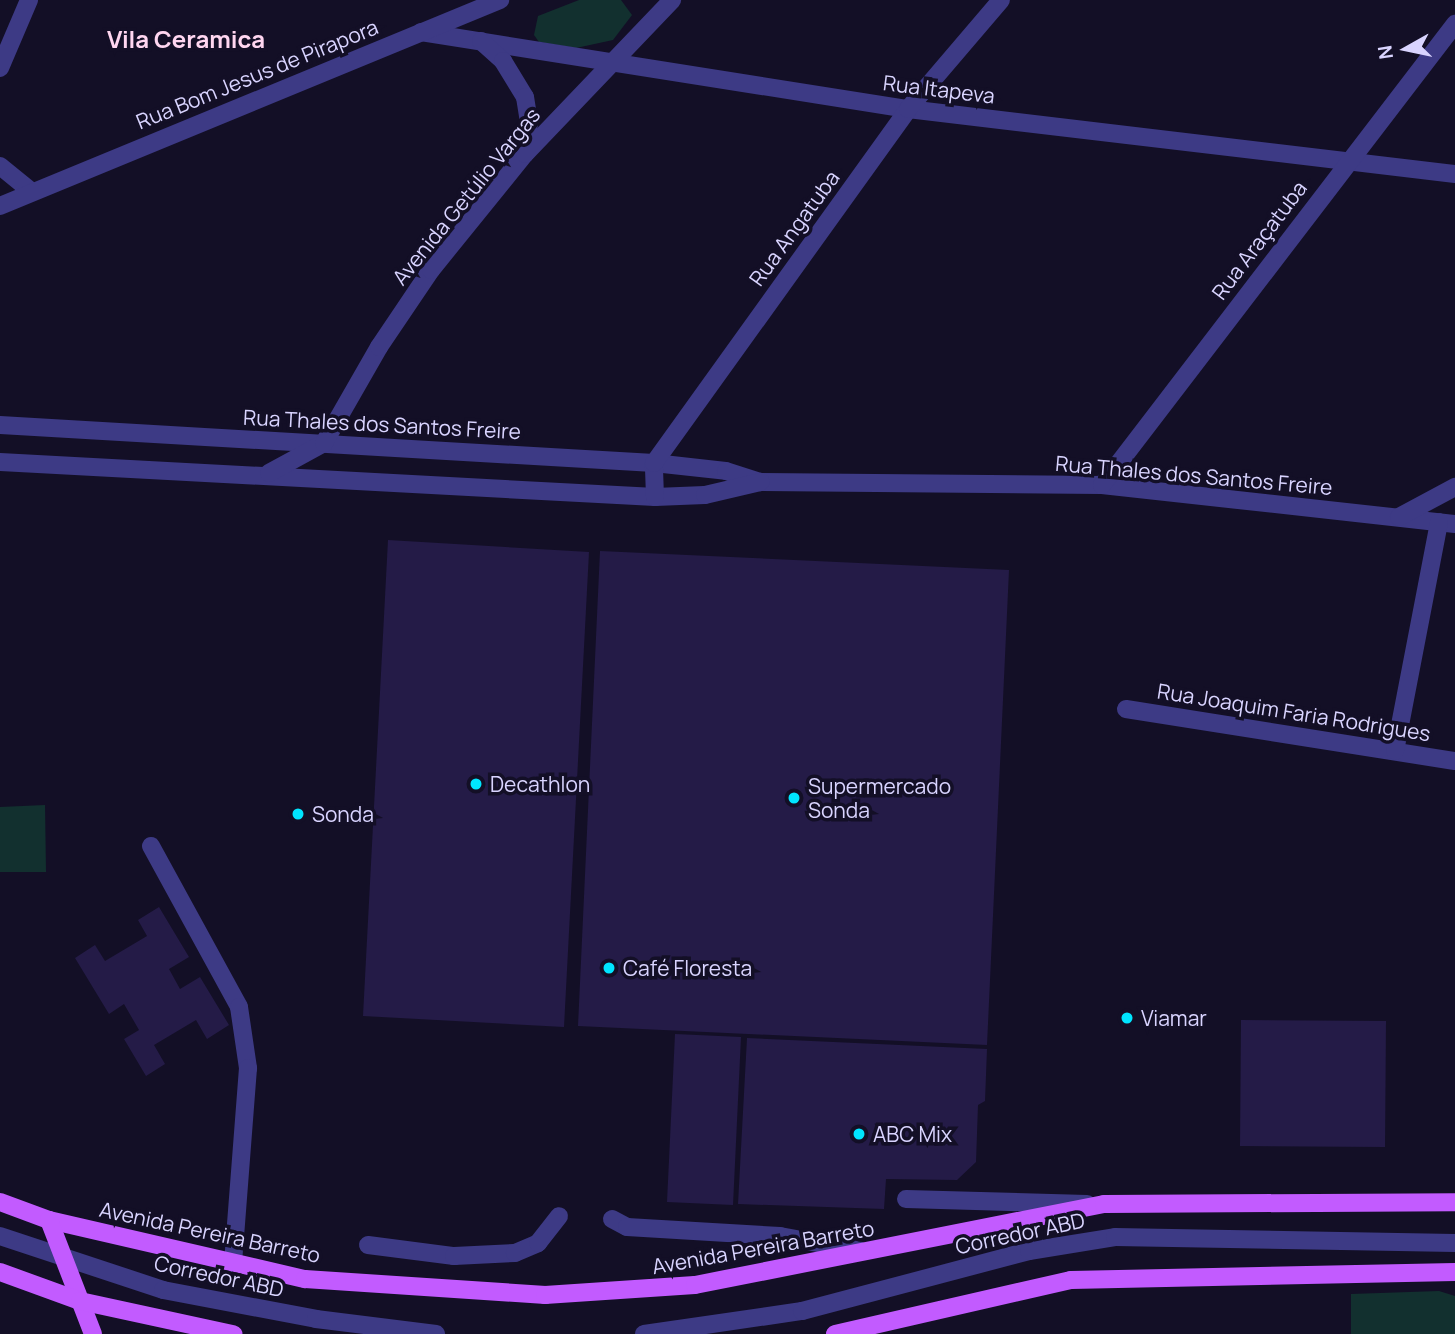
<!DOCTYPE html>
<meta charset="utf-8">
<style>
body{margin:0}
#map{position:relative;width:1455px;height:1334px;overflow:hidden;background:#130f26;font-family:Manrope,sans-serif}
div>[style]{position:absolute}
.green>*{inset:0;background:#12302f}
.building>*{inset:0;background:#241b47}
.minor>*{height:18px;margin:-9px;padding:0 9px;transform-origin:9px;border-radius:9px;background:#3d3a85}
.major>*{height:18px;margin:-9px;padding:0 9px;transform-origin:9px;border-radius:9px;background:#c25bff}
.dots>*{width:19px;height:19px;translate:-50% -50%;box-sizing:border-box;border:4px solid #130f26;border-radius:50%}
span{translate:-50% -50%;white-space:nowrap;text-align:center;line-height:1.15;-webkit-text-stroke:7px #130f26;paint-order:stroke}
.street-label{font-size:21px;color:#d9d4ff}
.poi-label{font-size:21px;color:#d9d4ff}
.left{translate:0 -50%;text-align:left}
.quarter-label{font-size:24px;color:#ffd6f0;font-weight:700}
.north{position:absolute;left:1371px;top:14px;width:70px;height:70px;-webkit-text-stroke:5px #130f26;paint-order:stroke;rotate:261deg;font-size:19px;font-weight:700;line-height:28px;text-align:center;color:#d9d4ff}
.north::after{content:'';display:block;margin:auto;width:24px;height:32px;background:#d9d4ff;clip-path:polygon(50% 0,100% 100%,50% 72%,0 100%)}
</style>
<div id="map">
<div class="green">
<div style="clip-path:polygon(579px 0,621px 0,632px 15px,613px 40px,576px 48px,539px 42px,534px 35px,538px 16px)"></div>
<div style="clip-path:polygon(45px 805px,46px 872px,0 872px,0 807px)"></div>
<div style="clip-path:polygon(1439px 1291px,1455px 1296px,1455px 1334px,1351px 1334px,1351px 1294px)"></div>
</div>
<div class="building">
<div style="clip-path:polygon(388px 540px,589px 552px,564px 1027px,363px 1016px)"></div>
<div style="clip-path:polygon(600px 551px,1009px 570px,987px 1045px,578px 1026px)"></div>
<div style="clip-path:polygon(159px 907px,189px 957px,169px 969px,180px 989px,200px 977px,229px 1025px,207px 1039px,196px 1020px,154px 1045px,165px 1064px,146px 1076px,124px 1039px,139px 1030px,124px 1004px,109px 1014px,75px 958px,95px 945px,105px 961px,147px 936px,138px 920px)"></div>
<div style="clip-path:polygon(1241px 1020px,1386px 1021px,1385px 1147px,1240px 1146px)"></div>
<div style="clip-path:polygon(675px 1034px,741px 1037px,733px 1205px,667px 1202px)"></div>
<div style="clip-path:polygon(747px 1038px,987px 1049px,985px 1101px,978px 1105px,976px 1162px,957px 1180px,886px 1179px,884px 1209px,738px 1204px)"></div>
</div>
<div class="minor">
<div style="left:421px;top:32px;width:493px;rotate:9deg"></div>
<div style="left:908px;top:109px;width:551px;rotate:6.78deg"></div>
<div style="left:481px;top:41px;width:30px;rotate:42deg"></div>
<div style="left:503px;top:61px;width:42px;rotate:58.6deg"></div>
<div style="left:525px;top:97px;width:26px;rotate:81deg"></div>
<div style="left:529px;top:123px;width:31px;rotate:97deg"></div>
<div style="left:0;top:68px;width:74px;rotate:-66.9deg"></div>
<div style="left:0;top:166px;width:38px;rotate:39deg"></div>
<div style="left:0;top:206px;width:541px;rotate:-22.39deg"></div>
<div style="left:0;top:425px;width:655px;rotate:3.33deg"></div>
<div style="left:654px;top:463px;width:72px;rotate:6.3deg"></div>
<div style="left:726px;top:471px;width:36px;rotate:18deg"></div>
<div style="left:760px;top:482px;width:342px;rotate:0.5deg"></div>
<div style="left:1102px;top:485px;width:355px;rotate:6.3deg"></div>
<div style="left:0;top:462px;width:656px;rotate:3.06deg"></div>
<div style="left:655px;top:497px;width:50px;rotate:-2.3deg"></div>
<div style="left:705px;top:495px;width:57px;rotate:-13.3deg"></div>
<div style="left:269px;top:473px;width:63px;rotate:-28.6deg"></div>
<div style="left:324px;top:443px;width:111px;rotate:-60.2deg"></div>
<div style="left:379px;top:347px;width:93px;rotate:-56deg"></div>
<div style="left:431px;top:270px;width:149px;rotate:-51deg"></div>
<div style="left:525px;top:154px;width:213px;rotate:-46.3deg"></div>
<div style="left:1102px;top:485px;width:581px;rotate:-52.56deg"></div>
<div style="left:655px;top:497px;width:34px;rotate:-92deg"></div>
<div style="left:654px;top:463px;width:436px;rotate:-54.3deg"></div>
<div style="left:908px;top:109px;width:143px;rotate:-49.5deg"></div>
<div style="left:1399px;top:517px;width:64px;rotate:-28.2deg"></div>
<div style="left:1126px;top:709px;width:333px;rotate:9deg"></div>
<div style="left:1395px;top:751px;width:233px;rotate:-79.1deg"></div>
<div style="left:151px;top:846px;width:183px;rotate:61.3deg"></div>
<div style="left:239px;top:1007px;width:62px;rotate:81.6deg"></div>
<div style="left:248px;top:1068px;width:196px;rotate:94.4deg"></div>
<div style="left:906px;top:1199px;width:181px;rotate:1.6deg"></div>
<div style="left:612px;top:1219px;width:17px;rotate:28deg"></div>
<div style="left:627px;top:1227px;width:153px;rotate:3.4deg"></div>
<div style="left:780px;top:1236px;width:82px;rotate:10.5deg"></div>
<div style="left:0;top:1236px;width:172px;rotate:18.3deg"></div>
<div style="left:163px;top:1290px;width:156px;rotate:10.7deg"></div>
<div style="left:316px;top:1319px;width:121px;rotate:7.1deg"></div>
<div style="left:368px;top:1245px;width:87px;rotate:7.3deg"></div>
<div style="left:454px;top:1256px;width:61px;rotate:-2.8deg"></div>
<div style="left:515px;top:1253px;width:25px;rotate:-23deg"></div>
<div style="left:538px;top:1243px;width:34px;rotate:-52deg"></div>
<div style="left:644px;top:1334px;width:160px;rotate:-8.3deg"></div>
<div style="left:802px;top:1311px;width:235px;rotate:-14.8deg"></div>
<div style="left:1029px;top:1251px;width:87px;rotate:-9.2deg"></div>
<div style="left:1115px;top:1237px;width:340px;rotate:1deg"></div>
</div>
<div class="major">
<div style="left:0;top:1202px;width:52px;rotate:20.2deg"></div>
<div style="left:49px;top:1220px;width:263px;rotate:13deg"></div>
<div style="left:305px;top:1279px;width:241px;rotate:3.8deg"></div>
<div style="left:545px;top:1295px;width:150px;rotate:-3.8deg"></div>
<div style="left:695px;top:1285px;width:417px;rotate:-11.2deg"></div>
<div style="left:1104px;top:1204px;width:351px;rotate:-0.3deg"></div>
<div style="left:49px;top:1220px;width:122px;rotate:68.9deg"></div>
<div style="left:0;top:1272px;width:85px;rotate:19.9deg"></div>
<div style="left:80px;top:1301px;width:157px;rotate:12.2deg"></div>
<div style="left:835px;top:1334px;width:242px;rotate:-12.9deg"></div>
<div style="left:1071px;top:1280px;width:384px;rotate:-1.2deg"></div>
</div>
<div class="dots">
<div style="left:476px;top:784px;background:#00e5ff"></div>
<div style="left:794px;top:798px;background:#00e5ff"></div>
<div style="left:298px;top:814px;background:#00e5ff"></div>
<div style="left:609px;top:968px;background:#00e5ff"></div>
<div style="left:1127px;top:1018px;background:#00e5ff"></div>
<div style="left:859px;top:1134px;background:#00e5ff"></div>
</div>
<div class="street-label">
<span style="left:257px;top:74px;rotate:-22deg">Rua Bom Jesus de Pirapora</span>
<span style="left:939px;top:89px;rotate:7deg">Rua Itapeva</span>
<span style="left:466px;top:196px;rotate:-51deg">Avenida Getúlio Vargas</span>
<span style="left:794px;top:228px;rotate:-54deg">Rua Angatuba</span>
<span style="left:1259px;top:240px;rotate:-53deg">Rua Araçatuba</span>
<span style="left:382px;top:424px;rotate:3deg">Rua Thales dos Santos Freire</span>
<span style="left:1194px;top:475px;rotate:5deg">Rua Thales dos Santos Freire</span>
<span style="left:1294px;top:712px;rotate:9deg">Rua Joaquim Faria Rodrigues</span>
<span style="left:210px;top:1232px;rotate:12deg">Avenida Pereira Barreto</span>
<span style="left:1020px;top:1233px;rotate:-12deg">Corredor ABD</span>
<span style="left:763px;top:1247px;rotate:-10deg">Avenida Pereira Barreto</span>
<span style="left:219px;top:1276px;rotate:12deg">Corredor ABD</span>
</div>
<div class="poi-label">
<span class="left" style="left:490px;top:784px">Decathlon</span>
<span class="left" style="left:808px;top:798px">Supermercado<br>Sonda</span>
<span class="left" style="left:312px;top:814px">Sonda</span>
<span class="left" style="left:623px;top:968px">Café Floresta</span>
<span class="left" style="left:1141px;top:1018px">Viamar</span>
<span class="left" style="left:873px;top:1134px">ABC Mix</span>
</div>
<div class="quarter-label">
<span style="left:186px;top:39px">Vila Ceramica</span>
</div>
<div class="north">N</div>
</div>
